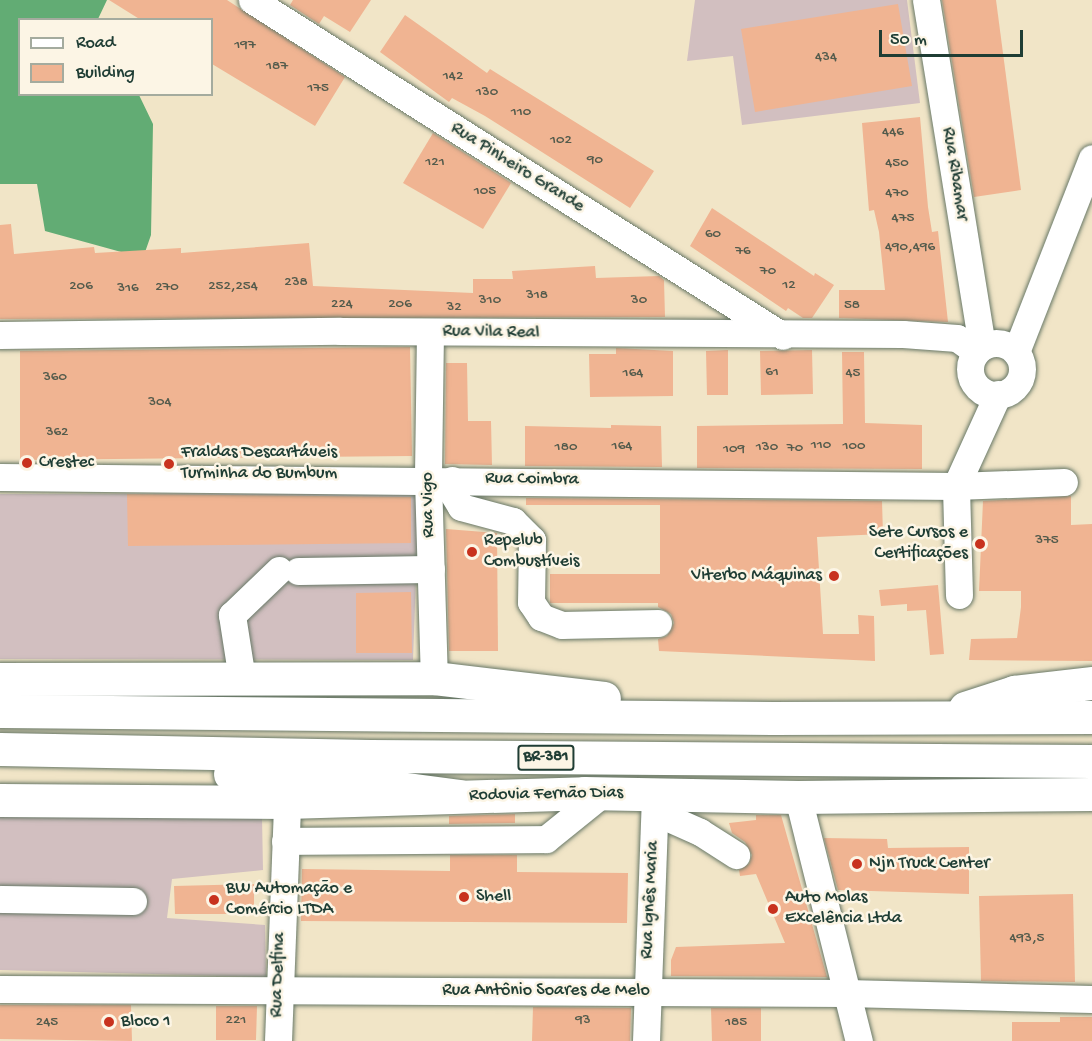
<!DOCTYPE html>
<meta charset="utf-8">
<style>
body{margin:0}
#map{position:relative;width:1092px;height:1041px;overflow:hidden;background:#f1e5c7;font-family:"Gochi Hand",sans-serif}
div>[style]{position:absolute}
.industrial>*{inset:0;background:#d2bfc0}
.forest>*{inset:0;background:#62ac74}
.building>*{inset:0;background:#f0b492}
.roads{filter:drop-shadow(0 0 2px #687867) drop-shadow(0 0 2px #687867)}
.minor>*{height:27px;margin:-13.5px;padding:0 13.5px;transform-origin:13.5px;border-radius:13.5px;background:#fff}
.minor>.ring{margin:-13.5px;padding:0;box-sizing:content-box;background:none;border:27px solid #fff;border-radius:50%}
.major>*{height:33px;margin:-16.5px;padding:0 16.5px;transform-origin:16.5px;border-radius:16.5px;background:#fff}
.highway>*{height:33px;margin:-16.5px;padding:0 16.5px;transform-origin:16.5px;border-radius:16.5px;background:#fff}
.dots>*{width:16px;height:16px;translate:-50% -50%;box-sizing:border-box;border:3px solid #fcf5e5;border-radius:50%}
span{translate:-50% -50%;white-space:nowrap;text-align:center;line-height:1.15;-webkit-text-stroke:5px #fcf5e5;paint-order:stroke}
.number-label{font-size:15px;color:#535b4c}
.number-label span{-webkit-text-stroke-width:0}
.shield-label span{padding:2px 4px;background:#fcf5e5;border:2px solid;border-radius:4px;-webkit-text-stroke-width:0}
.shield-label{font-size:16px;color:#1f3d34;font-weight:700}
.street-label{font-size:18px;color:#1f3d34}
.poi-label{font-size:18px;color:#1f3d34}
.left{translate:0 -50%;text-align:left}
.right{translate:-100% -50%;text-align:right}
.legend{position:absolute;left:18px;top:18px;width:195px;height:78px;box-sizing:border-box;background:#fcf5e5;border:2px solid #a4ab9e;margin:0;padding:8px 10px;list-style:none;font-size:18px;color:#1f3d34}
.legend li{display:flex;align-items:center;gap:12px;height:30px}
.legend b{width:30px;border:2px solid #a4ab9e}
.scale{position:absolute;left:879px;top:30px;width:144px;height:27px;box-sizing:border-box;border:3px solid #1f3d34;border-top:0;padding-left:8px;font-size:18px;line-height:21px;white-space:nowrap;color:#1f3d34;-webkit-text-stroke:4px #fcf5e5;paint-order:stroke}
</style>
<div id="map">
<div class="industrial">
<div style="clip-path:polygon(695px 0,907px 0,920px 103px,742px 125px,733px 56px,687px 61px)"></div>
<div style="clip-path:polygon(419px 493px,413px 660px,0 659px,0 494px)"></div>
<div style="clip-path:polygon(0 815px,262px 817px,263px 870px,172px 879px,167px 918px,265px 925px,266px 977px,0 970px)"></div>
</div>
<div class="forest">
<div style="clip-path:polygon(0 0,107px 0,98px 19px,20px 20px,20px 94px,139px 95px,153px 124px,151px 235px,143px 258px,45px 231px,37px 184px,0 184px)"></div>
</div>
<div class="building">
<div style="clip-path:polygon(109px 0,227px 0,345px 77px,315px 126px,212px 64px,212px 20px,141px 20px)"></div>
<div style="clip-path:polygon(293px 0,371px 0,350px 32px,324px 16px,319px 24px,290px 5px)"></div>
<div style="clip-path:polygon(942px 0,996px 0,1021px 190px,974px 197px)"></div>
<div style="clip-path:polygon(898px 4px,912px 86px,755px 112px,741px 29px)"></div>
<div style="clip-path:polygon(405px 15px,487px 73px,490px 69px,654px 171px,630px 208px,485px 116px,452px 98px,449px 102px,380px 52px)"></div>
<div style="clip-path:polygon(920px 117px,928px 207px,932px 232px,938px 231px,948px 322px,839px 318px,839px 290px,885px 290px,879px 232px,874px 210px,869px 211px,862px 123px)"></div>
<div style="clip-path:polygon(433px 133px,511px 183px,483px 229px,403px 183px)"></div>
<div style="clip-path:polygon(712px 208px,814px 276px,815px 273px,834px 285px,812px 318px,803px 318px,788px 308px,786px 311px,690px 246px)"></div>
<div style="clip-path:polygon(11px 224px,14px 254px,94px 247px,95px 253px,181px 248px,181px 253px,309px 243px,313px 286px,473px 293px,473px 279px,513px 279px,512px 271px,595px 266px,596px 278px,659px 276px,664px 280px,665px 317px,0 319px,0 225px)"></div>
<div style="clip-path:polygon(410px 347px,412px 456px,20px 460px,20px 351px)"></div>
<div style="clip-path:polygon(616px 348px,673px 351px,673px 396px,590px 397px,589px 354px,616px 354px)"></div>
<div style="clip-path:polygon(728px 350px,728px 395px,707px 395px,706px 351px)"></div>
<div style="clip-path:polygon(812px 350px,813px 394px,761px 395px,760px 351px)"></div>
<div style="clip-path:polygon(842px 352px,864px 352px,865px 423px,922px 425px,922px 469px,697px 468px,697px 426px,843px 424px)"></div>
<div style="clip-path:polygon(446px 363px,467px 363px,468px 421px,491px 421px,492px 465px,445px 464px)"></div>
<div style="clip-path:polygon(611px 425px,661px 426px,662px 467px,525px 466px,525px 426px,611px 428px)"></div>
<div style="clip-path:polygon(127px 494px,411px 497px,411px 543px,128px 546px)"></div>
<div style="clip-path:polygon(1071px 496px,1071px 525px,1092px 524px,1092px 661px,969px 660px,971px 639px,1017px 638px,1021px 607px,1021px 591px,979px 591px,983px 501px)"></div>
<div style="clip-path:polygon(526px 498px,882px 501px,883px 534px,817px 537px,823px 634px,859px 634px,858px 615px,874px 616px,875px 661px,659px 651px,658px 639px,667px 636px,674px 623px,671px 614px,658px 607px,658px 603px,550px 603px,550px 574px,660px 574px,660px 505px,526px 505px)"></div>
<div style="clip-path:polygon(446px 529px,497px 533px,498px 651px,449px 651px)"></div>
<div style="clip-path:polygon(938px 585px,944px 654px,930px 655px,926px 610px,907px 611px,907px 604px,881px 606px,879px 590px)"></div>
<div style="clip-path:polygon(411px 592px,412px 653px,356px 653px,356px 593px)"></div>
<div style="clip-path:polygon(515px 814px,515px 823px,449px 824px,449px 816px)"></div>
<div style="clip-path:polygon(756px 815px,781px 815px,827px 977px,671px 976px,671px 960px,676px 947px,785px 943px,756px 874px,740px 876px,739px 870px,749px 864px,752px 855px,745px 842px,732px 833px,729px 823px,756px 820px)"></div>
<div style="clip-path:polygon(824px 838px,887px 839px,888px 848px,969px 847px,969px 894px,838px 890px)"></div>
<div style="clip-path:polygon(450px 855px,517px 855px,517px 872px,628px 873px,627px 923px,301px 921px,302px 869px,450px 871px)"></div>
<div style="clip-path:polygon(254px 884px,254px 914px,175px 914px,174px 886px)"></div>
<div style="clip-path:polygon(1073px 894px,1075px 982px,981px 981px,979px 896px)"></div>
<div style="clip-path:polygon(0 1005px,131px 1005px,132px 1041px,0 1039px)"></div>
<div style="clip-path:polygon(216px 1006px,257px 1006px,256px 1040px,216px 1040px)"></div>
<div style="clip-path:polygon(533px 1007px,631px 1008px,630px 1041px,532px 1041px)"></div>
<div style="clip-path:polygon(711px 1008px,761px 1008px,761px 1041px,712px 1041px)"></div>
<div style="clip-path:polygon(1060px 1017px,1092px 1017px,1092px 1041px,1012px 1041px,1012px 1022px,1060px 1022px)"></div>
</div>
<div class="roads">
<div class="minor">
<div style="left:252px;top:0;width:628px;rotate:32.32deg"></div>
<div style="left:926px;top:0;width:351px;rotate:80.8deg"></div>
<div style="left:430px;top:332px;width:147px;rotate:90.8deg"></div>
<div style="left:428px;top:479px;width:199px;rotate:88.3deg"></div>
<div style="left:0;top:335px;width:340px;rotate:-0.7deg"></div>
<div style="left:340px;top:331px;width:563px;rotate:0.31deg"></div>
<div style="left:903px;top:334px;width:54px;rotate:4.2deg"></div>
<div style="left:957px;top:338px;width:19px;rotate:36deg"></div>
<div style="left:972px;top:349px;width:6px;rotate:72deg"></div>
<div class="ring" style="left:970px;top:343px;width:25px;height:25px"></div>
<div style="left:1016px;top:352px;width:208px;rotate:-68.6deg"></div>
<div style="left:0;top:477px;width:956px;rotate:0.54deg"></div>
<div style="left:956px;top:486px;width:108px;rotate:-2.1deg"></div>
<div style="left:452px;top:480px;width:12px;rotate:90deg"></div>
<div style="left:452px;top:492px;width:17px;rotate:59deg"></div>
<div style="left:461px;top:507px;width:54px;rotate:15.1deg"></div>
<div style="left:513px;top:521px;width:27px;rotate:45deg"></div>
<div style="left:532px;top:540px;width:62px;rotate:90.9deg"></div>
<div style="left:531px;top:602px;width:18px;rotate:56deg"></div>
<div style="left:541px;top:617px;width:22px;rotate:21deg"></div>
<div style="left:562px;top:625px;width:96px;rotate:-1.2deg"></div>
<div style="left:298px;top:571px;width:133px;rotate:-0.9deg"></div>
<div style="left:959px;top:595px;width:109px;rotate:-91.6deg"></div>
<div style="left:956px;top:486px;width:101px;rotate:-65.5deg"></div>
<div style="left:242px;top:679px;width:65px;rotate:-98.9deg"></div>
<div style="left:232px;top:615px;width:65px;rotate:-43.8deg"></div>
<div style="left:798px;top:797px;width:252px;rotate:76deg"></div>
<div style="left:655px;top:812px;width:49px;rotate:24deg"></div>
<div style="left:700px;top:832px;width:43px;rotate:32.6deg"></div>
<div style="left:285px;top:841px;width:261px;rotate:-0.4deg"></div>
<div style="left:546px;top:839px;width:73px;rotate:-38.9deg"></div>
<div style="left:0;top:899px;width:133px;rotate:0.9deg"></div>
<div style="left:0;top:989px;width:846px;rotate:0.27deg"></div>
<div style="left:846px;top:993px;width:246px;rotate:1.4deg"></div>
<div style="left:278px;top:1041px;width:239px;rotate:-87.8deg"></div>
<div style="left:646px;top:1041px;width:247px;rotate:-87.9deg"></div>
</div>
<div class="major">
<div style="left:0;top:679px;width:434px;rotate:-0.1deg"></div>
<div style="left:0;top:800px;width:287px;rotate:0.4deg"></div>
<div style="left:287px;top:802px;width:297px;rotate:-1.7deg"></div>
<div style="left:584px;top:793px;width:214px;rotate:1.1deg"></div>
<div style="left:798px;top:797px;width:294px;rotate:-0.6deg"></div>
</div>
<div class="highway">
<div style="left:434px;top:678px;width:171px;rotate:6.7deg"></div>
<div style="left:965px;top:708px;width:52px;rotate:-18.1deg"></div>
<div style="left:1014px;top:692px;width:79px;rotate:-6.6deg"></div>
<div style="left:0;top:711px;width:772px;rotate:0.52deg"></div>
<div style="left:772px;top:718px;width:320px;rotate:-0.2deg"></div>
<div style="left:0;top:749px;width:370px;rotate:1.1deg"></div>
<div style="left:370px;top:756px;width:722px;rotate:0.4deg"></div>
<div style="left:230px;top:774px;width:139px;rotate:4.1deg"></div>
<div style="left:369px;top:784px;width:92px;rotate:7.5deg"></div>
</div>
</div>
<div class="dots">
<div style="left:27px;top:463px;background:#c8321e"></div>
<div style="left:169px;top:464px;background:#c8321e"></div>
<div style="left:980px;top:544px;background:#c8321e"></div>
<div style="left:472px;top:552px;background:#c8321e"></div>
<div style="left:834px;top:576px;background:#c8321e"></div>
<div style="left:857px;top:864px;background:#c8321e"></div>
<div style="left:464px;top:897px;background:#c8321e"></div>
<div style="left:214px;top:900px;background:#c8321e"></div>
<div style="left:773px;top:909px;background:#c8321e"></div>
<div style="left:109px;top:1022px;background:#c8321e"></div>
</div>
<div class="number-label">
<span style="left:245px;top:46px">197</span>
<span style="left:826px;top:58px">434</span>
<span style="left:277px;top:67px">187</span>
<span style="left:453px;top:77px">142</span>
<span style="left:318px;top:89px">175</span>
<span style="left:487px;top:93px">130</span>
<span style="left:521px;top:113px">110</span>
<span style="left:893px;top:133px">446</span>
<span style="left:561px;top:141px">102</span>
<span style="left:595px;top:161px">90</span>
<span style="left:435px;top:163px">121</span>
<span style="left:897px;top:164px">450</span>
<span style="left:485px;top:192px">105</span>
<span style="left:897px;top:194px">470</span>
<span style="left:903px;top:219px">475</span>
<span style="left:713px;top:235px">60</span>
<span style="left:910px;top:248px">490,496</span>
<span style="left:743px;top:252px">76</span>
<span style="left:768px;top:272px">70</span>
<span style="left:296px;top:283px">238</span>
<span style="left:789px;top:286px">12</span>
<span style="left:81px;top:287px">206</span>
<span style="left:233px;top:287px">252,254</span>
<span style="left:167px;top:288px">270</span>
<span style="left:128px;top:289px">316</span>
<span style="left:537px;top:296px">318</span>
<span style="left:490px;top:301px">310</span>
<span style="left:639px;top:301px">30</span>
<span style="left:342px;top:305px">224</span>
<span style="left:400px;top:305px">206</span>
<span style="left:852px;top:306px">58</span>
<span style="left:454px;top:308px">32</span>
<span style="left:772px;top:373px">61</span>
<span style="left:633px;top:374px">164</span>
<span style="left:853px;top:374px">45</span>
<span style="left:55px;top:378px">360</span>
<span style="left:160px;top:403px">304</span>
<span style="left:57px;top:433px">362</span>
<span style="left:821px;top:446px">110</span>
<span style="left:622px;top:447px">164</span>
<span style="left:854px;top:447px">100</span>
<span style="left:566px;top:448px">180</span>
<span style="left:767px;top:448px">130</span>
<span style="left:795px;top:449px">70</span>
<span style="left:734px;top:450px">109</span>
<span style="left:1047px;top:541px">375</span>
<span style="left:1027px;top:939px">493,5</span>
<span style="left:236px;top:1021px">221</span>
<span style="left:583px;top:1021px">93</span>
<span style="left:47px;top:1023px">245</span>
<span style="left:736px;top:1023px">185</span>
</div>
<div class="shield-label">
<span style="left:546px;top:758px">BR-381</span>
</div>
<div class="street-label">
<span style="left:517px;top:168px;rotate:32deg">Rua Pinheiro Grande</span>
<span style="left:954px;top:174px;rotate:81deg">Rua Ribamar</span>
<span style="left:491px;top:333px;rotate:1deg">Rua Vila Real</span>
<span style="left:532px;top:480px;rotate:1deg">Rua Coimbra</span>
<span style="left:429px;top:505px;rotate:-91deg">Rua Vigo</span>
<span style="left:546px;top:795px;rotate:-1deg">Rodovia Fernão Dias</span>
<span style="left:651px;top:900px;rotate:-87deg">Rua Ignês Maria</span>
<span style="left:279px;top:975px;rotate:-88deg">Rua Delfina</span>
<span style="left:546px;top:991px">Rua Antônio Soares de Melo</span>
</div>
<div class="poi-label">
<span class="left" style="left:181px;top:464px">Fraldas Descartáveis<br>Turminha do Bumbum</span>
<span class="left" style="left:39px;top:463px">Crestec</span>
<span class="right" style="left:968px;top:544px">Sete Cursos e<br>Certificações</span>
<span class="left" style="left:484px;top:552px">Repelub<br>Combustíveis</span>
<span class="right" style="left:822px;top:576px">Viterbo Máquinas</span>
<span class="left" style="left:869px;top:864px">Njn Truck Center</span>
<span class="left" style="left:226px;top:900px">BW Automação e<br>Comércio LTDA</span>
<span class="left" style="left:476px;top:897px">Shell</span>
<span class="left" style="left:785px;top:909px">Auto Molas<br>Excelência Ltda</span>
<span class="left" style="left:121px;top:1022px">Bloco 1</span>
</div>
<ul class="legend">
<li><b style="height:8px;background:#fff"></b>Road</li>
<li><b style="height:16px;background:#f0b492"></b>Building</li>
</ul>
<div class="scale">50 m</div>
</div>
